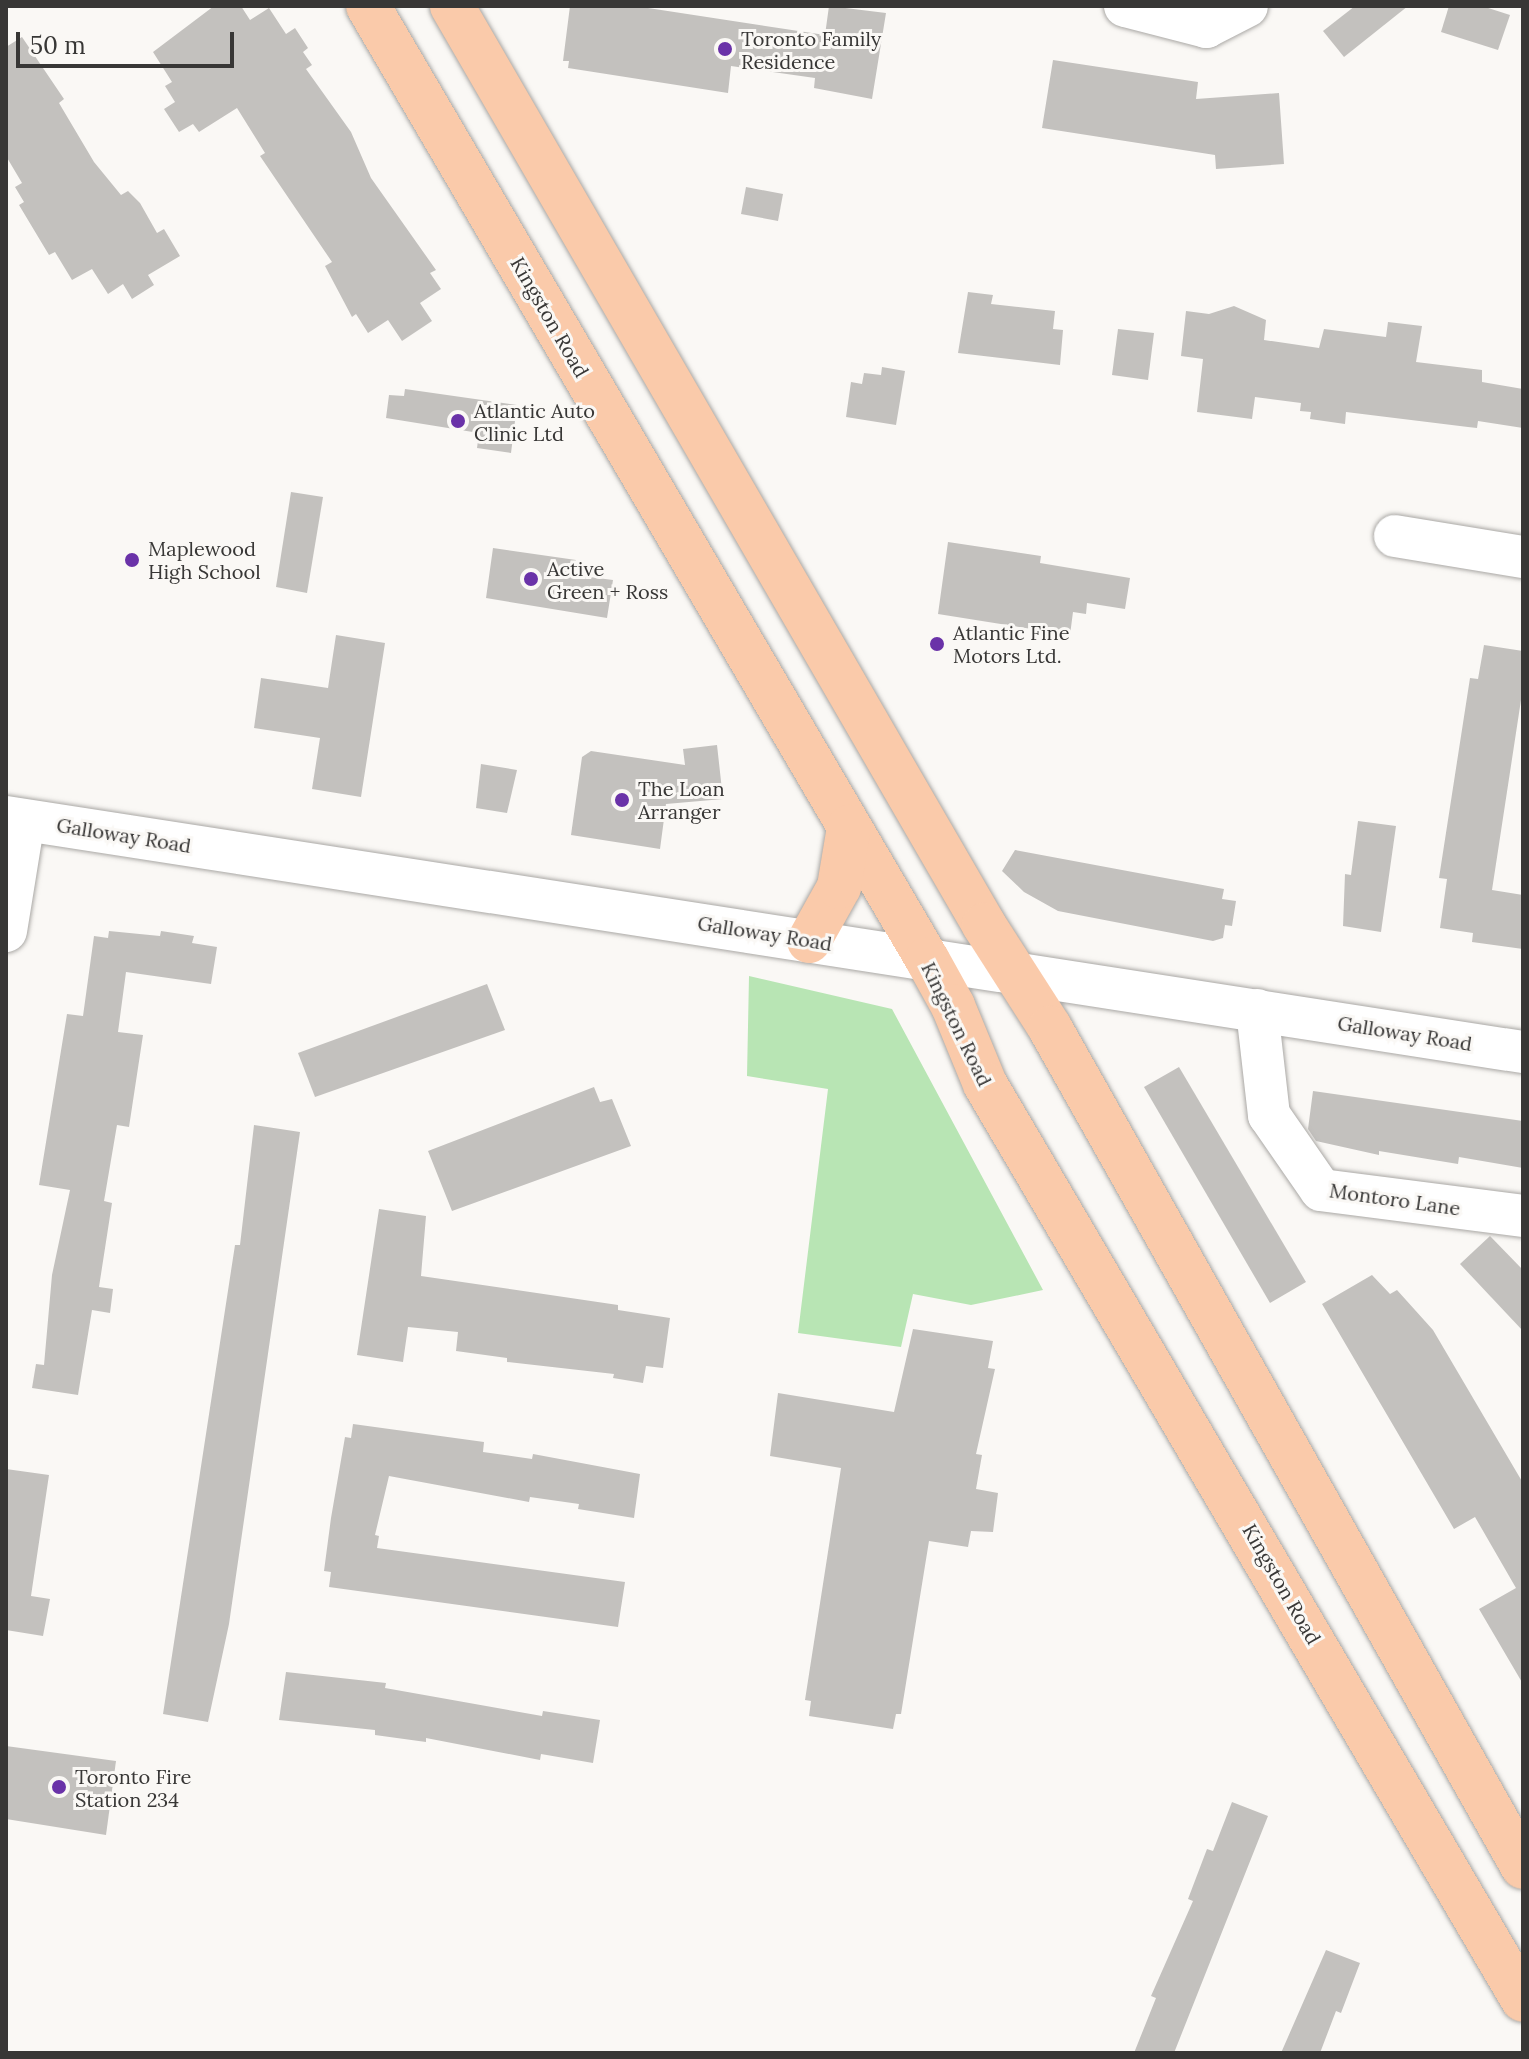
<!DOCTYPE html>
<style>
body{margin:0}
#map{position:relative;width:1529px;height:2059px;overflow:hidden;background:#faf8f5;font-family:Lora,serif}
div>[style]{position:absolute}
.green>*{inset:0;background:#b8e5b4}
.building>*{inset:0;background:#c3c1be}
.roads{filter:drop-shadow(0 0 2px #aaa8a5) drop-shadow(0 0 2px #aaa8a5)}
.minor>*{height:42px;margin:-21px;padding:0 21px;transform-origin:21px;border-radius:21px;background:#fff}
.major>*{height:44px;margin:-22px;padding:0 22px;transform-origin:22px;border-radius:22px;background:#facaaa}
.dots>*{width:22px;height:22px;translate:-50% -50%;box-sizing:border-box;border:4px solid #faf8f5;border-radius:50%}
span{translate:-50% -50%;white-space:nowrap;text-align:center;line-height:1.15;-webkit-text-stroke:6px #faf8f5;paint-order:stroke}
.poi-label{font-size:20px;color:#383736}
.left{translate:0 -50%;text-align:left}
.street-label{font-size:20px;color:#383736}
.frame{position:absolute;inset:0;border:8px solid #383736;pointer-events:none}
.scale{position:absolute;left:16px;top:32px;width:218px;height:36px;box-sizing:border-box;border:4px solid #383736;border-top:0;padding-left:10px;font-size:24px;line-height:28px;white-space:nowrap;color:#383736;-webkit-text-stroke:6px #faf8f5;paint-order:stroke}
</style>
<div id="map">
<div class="green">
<div style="clip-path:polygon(749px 976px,892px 1009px,1043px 1290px,971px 1305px,913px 1294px,901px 1347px,798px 1333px,828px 1089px,747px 1076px)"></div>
</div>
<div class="building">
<div style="clip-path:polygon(214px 6px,241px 6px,250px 20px,269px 8px,286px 34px,295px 28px,308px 48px,303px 52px,312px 65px,306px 69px,351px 132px,371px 178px,436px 270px,430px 273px,441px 289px,420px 303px,432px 321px,402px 341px,388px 320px,368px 333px,356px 314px,352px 317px,325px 266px,332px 262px,260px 156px,265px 153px,237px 108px,199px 132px,193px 124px,179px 132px,164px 109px,175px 102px,165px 86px,172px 82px,153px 52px)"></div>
<div style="clip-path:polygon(570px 6px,635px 6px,825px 35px,829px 6px,886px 13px,872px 99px,814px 88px,815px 78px,731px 66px,728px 93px,568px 68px,569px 61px,563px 61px)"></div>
<div style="clip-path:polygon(1355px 6px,1408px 6px,1344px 57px,1323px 31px)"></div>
<div style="clip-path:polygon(1449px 6px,1482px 6px,1510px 15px,1498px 50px,1441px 32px)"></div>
<div style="clip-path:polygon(22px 37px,64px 99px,59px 103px,94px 162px,121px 195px,128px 191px,140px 203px,157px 233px,164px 229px,180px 256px,148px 275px,154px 285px,132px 299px,123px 284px,108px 294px,92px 269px,72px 280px,55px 252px,49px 255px,19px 205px,24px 202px,15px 187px,22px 183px,6px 156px,6px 47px)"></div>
<div style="clip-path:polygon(1053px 60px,1198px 82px,1196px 99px,1279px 93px,1284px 164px,1216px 169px,1215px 155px,1042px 128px)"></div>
<div style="clip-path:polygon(746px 187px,783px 194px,778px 221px,741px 214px)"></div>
<div style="clip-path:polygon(968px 292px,993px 295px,991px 304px,1055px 311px,1053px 329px,1063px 330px,1060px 365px,958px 353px)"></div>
<div style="clip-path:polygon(1234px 306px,1266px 320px,1264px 340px,1319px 348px,1324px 329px,1386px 337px,1388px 322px,1422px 326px,1416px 362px,1482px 370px,1482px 382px,1523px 389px,1523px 428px,1478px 421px,1477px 428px,1468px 427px,1346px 412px,1345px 424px,1310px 419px,1311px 412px,1300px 411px,1301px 403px,1255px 397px,1252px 419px,1197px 412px,1203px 359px,1181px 356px,1186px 311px,1209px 314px)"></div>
<div style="clip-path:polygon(1118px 329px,1154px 333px,1148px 380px,1112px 375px)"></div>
<div style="clip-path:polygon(882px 367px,905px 371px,896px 425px,846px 417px,851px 382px,862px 384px,864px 373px,881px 375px)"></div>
<div style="clip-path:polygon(405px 389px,517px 405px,511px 453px,477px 448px,479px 433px,386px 418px,389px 395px,404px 396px)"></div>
<div style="clip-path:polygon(291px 492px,323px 497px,307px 593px,276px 587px)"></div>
<div style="clip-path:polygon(948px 542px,1041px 556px,1040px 563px,1130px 578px,1125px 609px,1087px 603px,1086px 614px,1073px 612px,1070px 635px,938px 614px)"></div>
<div style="clip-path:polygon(493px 548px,576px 560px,574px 575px,613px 580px,607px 618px,486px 598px)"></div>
<div style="clip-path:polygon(336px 635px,385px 643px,361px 797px,312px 789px,320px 738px,254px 728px,261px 678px,328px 688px)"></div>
<div style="clip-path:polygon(1484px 645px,1523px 651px,1523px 687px,1492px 890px,1523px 895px,1523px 949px,1472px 942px,1473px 933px,1440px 928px,1447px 879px,1439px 878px,1470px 678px,1478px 679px)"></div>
<div style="clip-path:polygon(717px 745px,723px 799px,666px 804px,660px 849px,571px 835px,582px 757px,591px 751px,685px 765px,683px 749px)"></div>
<div style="clip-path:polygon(481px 764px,517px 770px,507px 813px,476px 808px)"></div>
<div style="clip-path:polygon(1358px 821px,1396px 826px,1381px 932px,1343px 926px,1345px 874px,1351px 875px)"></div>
<div style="clip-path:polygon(1015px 850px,1224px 889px,1222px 899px,1236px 901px,1232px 926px,1225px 925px,1223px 938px,1213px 941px,1058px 911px,1024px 892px,1002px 871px)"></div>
<div style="clip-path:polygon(109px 931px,160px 936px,161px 931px,194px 936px,192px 943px,217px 947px,211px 984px,126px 972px,118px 1032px,143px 1035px,129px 1127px,117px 1125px,104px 1201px,112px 1203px,99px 1287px,113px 1289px,110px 1313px,92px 1310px,78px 1395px,32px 1388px,36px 1364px,44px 1365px,52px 1275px,70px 1190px,39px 1185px,67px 1014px,83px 1016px,94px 936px,108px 938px)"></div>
<div style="clip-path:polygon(487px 984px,505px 1030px,315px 1097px,298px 1053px)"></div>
<div style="clip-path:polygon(1179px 1067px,1306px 1282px,1270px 1303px,1144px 1087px)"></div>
<div style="clip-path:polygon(594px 1087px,600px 1102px,612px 1099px,631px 1146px,452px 1211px,428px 1151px)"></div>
<div style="clip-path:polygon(1313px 1091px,1523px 1121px,1523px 1168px,1459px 1157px,1458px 1164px,1379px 1151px,1379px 1155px,1316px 1141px,1308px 1129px)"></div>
<div style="clip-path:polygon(254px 1125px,300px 1132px,229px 1624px,208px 1722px,163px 1714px,235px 1245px,240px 1245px)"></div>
<div style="clip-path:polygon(379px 1209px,426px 1216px,421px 1276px,618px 1305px,618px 1310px,670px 1318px,663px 1368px,646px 1366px,643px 1383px,613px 1378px,614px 1374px,507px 1362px,507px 1358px,456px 1351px,458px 1332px,408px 1327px,403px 1362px,357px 1355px)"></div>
<div style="clip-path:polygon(1490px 1236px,1523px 1270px,1523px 1331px,1460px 1264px)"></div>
<div style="clip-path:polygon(1372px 1275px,1390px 1294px,1397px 1290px,1433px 1330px,1523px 1483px,1523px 1684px,1479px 1609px,1516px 1588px,1475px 1517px,1454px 1529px,1322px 1304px)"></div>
<div style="clip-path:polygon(913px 1329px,993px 1341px,988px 1368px,995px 1369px,976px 1454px,982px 1455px,976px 1489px,998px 1493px,993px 1532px,971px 1531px,968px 1547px,929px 1541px,901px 1714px,896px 1714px,893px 1729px,809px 1716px,811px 1701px,805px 1700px,841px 1468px,770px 1456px,778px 1393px,894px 1412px)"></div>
<div style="clip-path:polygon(353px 1424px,484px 1442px,483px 1452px,532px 1459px,533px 1454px,640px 1474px,634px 1518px,578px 1509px,579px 1504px,530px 1497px,529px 1502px,389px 1476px,375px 1535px,379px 1536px,377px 1548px,625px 1582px,618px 1627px,329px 1587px,331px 1572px,324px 1571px,331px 1518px,345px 1437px,351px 1438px)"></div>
<div style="clip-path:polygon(6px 1469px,49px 1475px,31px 1596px,50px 1599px,43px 1636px,6px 1630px)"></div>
<div style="clip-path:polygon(286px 1672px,386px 1683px,385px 1688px,542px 1716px,543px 1711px,600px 1720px,593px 1763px,541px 1754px,540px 1760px,426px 1738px,426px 1742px,375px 1735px,375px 1730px,279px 1720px)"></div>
<div style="clip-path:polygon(6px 1746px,116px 1761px,106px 1835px,6px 1819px)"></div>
<div style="clip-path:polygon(1232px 1802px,1268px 1816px,1174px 2053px,1134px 2053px,1156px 1998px,1151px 1996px,1193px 1901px,1188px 1899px,1207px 1849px,1213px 1851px)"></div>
<div style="clip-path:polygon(1326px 1950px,1360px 1963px,1341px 2013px,1336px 2011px,1320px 2053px,1281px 2053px)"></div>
</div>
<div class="roads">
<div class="minor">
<div style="left:1125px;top:6px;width:84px;rotate:14.5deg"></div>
<div style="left:1206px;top:27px;width:46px;rotate:-27.1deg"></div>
<div style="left:1395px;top:536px;width:130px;rotate:9.3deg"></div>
<div style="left:6px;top:817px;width:1535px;rotate:8.81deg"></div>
<div style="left:6px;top:931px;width:112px;rotate:-80.8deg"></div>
<div style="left:1257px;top:1010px;width:106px;rotate:83.5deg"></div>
<div style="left:1269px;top:1115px;width:91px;rotate:55.3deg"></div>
<div style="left:1321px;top:1190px;width:204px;rotate:7.3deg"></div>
</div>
<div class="major">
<div style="left:368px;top:6px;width:1105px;rotate:59.61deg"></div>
<div style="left:927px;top:959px;width:54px;rotate:61deg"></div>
<div style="left:953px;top:1006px;width:84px;rotate:67.7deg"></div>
<div style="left:985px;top:1084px;width:1062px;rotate:59.57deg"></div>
<div style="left:452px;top:6px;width:1062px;rotate:59.93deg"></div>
<div style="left:984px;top:925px;width:122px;rotate:57.3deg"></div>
<div style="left:1050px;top:1028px;width:963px;rotate:60.59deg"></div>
<div style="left:809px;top:941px;width:62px;rotate:-60.9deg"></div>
<div style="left:839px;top:887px;width:61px;rotate:-80.5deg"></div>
</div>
</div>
<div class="dots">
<div style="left:725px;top:49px;background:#6a32a8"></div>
<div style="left:458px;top:421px;background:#6a32a8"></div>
<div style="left:132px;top:560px;background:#6a32a8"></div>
<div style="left:531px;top:579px;background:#6a32a8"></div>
<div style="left:937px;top:644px;background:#6a32a8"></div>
<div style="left:622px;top:800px;background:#6a32a8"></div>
<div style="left:59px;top:1787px;background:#6a32a8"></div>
</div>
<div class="poi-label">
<span class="left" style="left:741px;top:50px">Toronto Family<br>Residence</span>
<span class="left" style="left:474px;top:422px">Atlantic Auto<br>Clinic Ltd</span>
<span class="left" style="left:148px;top:560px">Maplewood<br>High School</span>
<span class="left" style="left:547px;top:580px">Active<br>Green + Ross</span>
<span class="left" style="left:953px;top:644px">Atlantic Fine<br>Motors Ltd.</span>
<span class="left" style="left:638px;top:800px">The Loan<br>Arranger</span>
<span class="left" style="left:75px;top:1788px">Toronto Fire<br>Station 234</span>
</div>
<div class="street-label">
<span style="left:550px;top:317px;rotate:60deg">Kingston Road</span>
<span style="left:124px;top:835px;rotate:9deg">Galloway Road</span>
<span style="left:765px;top:933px;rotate:9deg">Galloway Road</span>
<span style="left:957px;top:1024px;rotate:64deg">Kingston Road</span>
<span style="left:1405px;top:1033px;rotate:9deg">Galloway Road</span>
<span style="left:1395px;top:1199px;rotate:8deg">Montoro Lane</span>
<span style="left:1282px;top:1584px;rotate:60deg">Kingston Road</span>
</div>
<div class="frame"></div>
<div class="scale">50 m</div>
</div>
